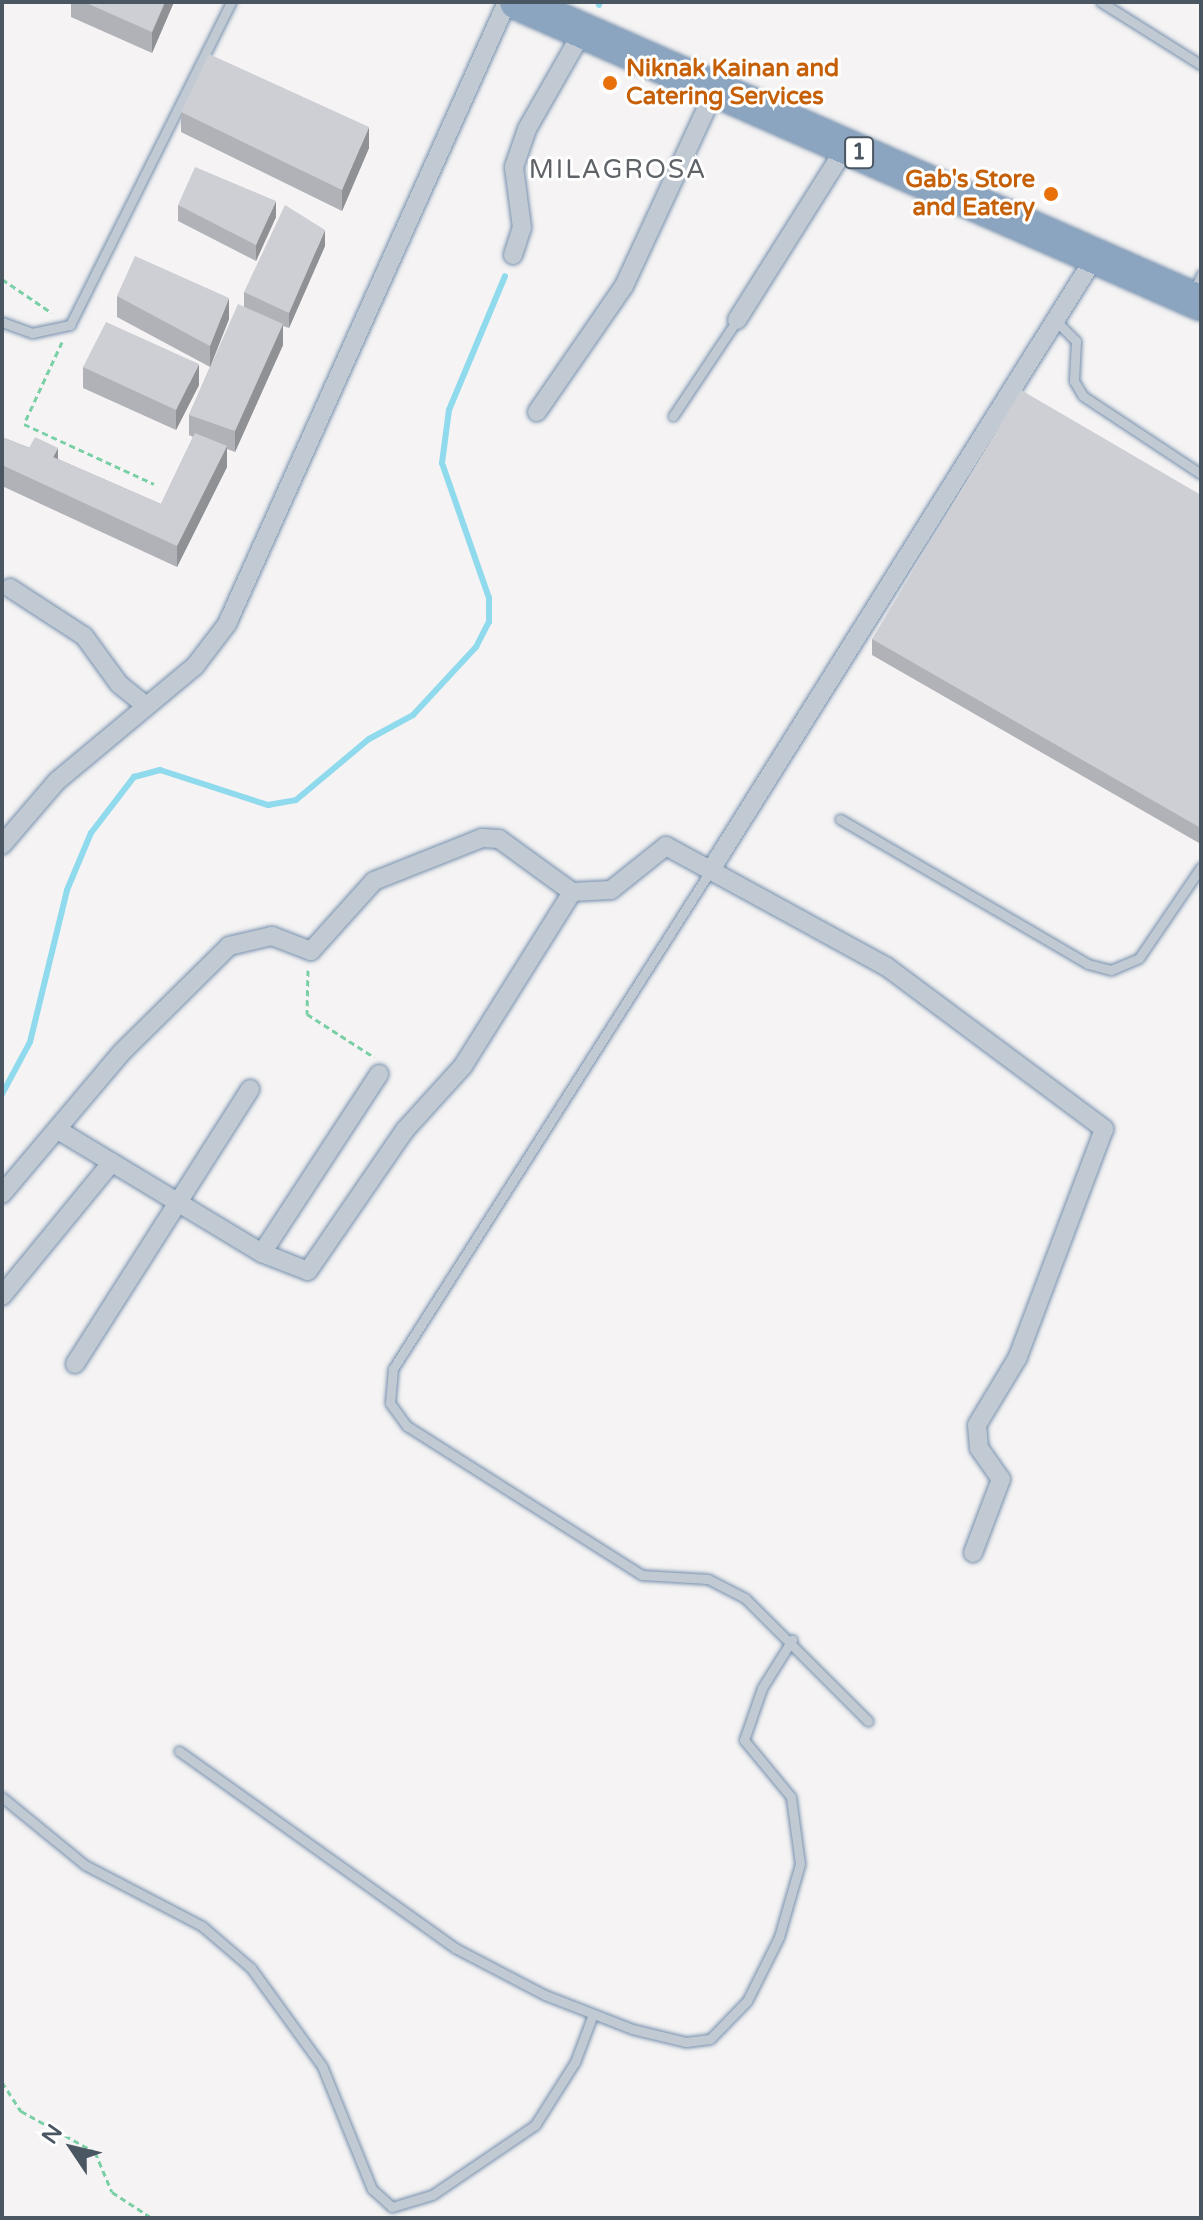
<!DOCTYPE html>
<style>
body{margin:0}
#map{position:relative;width:1203px;height:2220px;overflow:hidden;background:#f5f3f3;font-family:"Varela Round",sans-serif}
div>[style]{position:absolute}
.stream>*{height:6px;margin:-3px;padding:0 3px;transform-origin:3px;border-radius:3px;background:#90daee}
.path>*{height:3px;margin-top:-1.5px;transform-origin:0;background:repeating-linear-gradient(90deg,#7ad0a6 0 6px,transparent 0 10px)}
.roads{filter:drop-shadow(0 0 2px #7690ad) drop-shadow(0 0 2px #7690ad)}
.lane>*{height:9px;margin:-4.5px;padding:0 4.5px;transform-origin:4.5px;border-radius:4.5px;background:#c1cad2}
.street>*{height:18px;margin:-9px;padding:0 9px;transform-origin:9px;border-radius:9px;background:#c1cad2}
.highway>*{height:34px;margin:-17px;padding:0 17px;transform-origin:17px;border-radius:17px;background:#8ba5c1}
.wall>*{inset:0;background:#b0b2b7}
.shaded-wall>*{inset:0;background:#909195}
.building>*{inset:0;background:#cdcfd5}
.dots>*{width:22px;height:22px;translate:-50% -50%;box-sizing:border-box;border:4px solid #fff;border-radius:50%}
span{translate:-50% -50%;white-space:nowrap;text-align:center;line-height:1.15;-webkit-text-stroke:6px #fff;paint-order:stroke}
.shield-label span{padding:2px 6px;background:#fff;border:2px solid;border-radius:6px;-webkit-text-stroke-width:0}
.shield-label{font-size:22px;color:#4a5661;font-weight:700}
.food-label{font-size:24px;color:#c56008;font-weight:700}
.left{translate:0 -50%;text-align:left}
.right{translate:-100% -50%;text-align:right}
.neighbourhood-label{font-size:26px;color:#5f6368;letter-spacing:2px}
.frame{position:absolute;inset:0;border:4px solid #4a5661;pointer-events:none}
.north{position:absolute;left:32px;top:2108px;width:80px;height:80px;-webkit-text-stroke:6px #fff;paint-order:stroke;rotate:305deg;font-size:22px;font-weight:700;line-height:32px;text-align:center;color:#4a5661}
.north::after{content:'';display:block;margin:auto;width:28px;height:36px;background:#4a5661;clip-path:polygon(50% 0,100% 100%,50% 72%,0 100%)}
</style>
<div id="map">
<div class="stream">
<div style="left:599px;top:5px;width:3px;rotate:-72deg"></div>
<div style="left:2px;top:1094px;width:59px;rotate:-61.7deg"></div>
<div style="left:30px;top:1042px;width:156px;rotate:-76.3deg"></div>
<div style="left:67px;top:890px;width:62px;rotate:-67.2deg"></div>
<div style="left:91px;top:833px;width:71px;rotate:-52.5deg"></div>
<div style="left:134px;top:777px;width:27px;rotate:-15deg"></div>
<div style="left:160px;top:770px;width:114px;rotate:18deg"></div>
<div style="left:268px;top:805px;width:28px;rotate:-10deg"></div>
<div style="left:296px;top:800px;width:95px;rotate:-39.9deg"></div>
<div style="left:369px;top:739px;width:50px;rotate:-28.6deg"></div>
<div style="left:413px;top:715px;width:93px;rotate:-47.2deg"></div>
<div style="left:476px;top:647px;width:28px;rotate:-63deg"></div>
<div style="left:489px;top:622px;width:24px;rotate:-90deg"></div>
<div style="left:489px;top:598px;width:143px;rotate:-109.2deg"></div>
<div style="left:442px;top:463px;width:53px;rotate:-82.5deg"></div>
<div style="left:449px;top:410px;width:145px;rotate:-67.3deg"></div>
</div>
<div class="path">
<div style="left:2px;top:279px;width:60px;rotate:34.2deg"></div>
<div style="left:62px;top:342px;width:90px;rotate:114.9deg"></div>
<div style="left:24px;top:424px;width:143px;rotate:24.8deg"></div>
<div style="left:308px;top:970px;width:44px;rotate:91.3deg"></div>
<div style="left:307px;top:1014px;width:80px;rotate:32.7deg"></div>
<div style="left:2px;top:2082px;width:35px;rotate:57deg"></div>
<div style="left:21px;top:2111px;width:85px;rotate:29deg"></div>
<div style="left:95px;top:2152px;width:43px;rotate:67deg"></div>
<div style="left:112px;top:2192px;width:48px;rotate:33deg"></div>
</div>
<div class="roads">
<div class="lane">
<div style="left:1101px;top:2px;width:118px;rotate:32.2deg"></div>
<div style="left:1193px;top:294px;width:21px;rotate:-67deg"></div>
<div style="left:1055px;top:320px;width:30px;rotate:45deg"></div>
<div style="left:1076px;top:341px;width:40px;rotate:92.9deg"></div>
<div style="left:1074px;top:381px;width:17px;rotate:59deg"></div>
<div style="left:1083px;top:396px;width:141px;rotate:33.5deg"></div>
<div style="left:2px;top:322px;width:32px;rotate:20deg"></div>
<div style="left:32px;top:333px;width:39px;rotate:-12deg"></div>
<div style="left:70px;top:325px;width:361px;rotate:-63.5deg"></div>
<div style="left:673px;top:416px;width:115px;rotate:-56.3deg"></div>
<div style="left:840px;top:819px;width:287px;rotate:30.3deg"></div>
<div style="left:1088px;top:964px;width:24px;rotate:15deg"></div>
<div style="left:1111px;top:970px;width:30px;rotate:-23deg"></div>
<div style="left:1139px;top:958px;width:110px;rotate:-55.7deg"></div>
<div style="left:712px;top:868px;width:594px;rotate:122.49deg"></div>
<div style="left:393px;top:1369px;width:34px;rotate:95deg"></div>
<div style="left:390px;top:1403px;width:29px;rotate:54deg"></div>
<div style="left:407px;top:1426px;width:278px;rotate:32.4deg"></div>
<div style="left:642px;top:1575px;width:66px;rotate:3.5deg"></div>
<div style="left:708px;top:1579px;width:42px;rotate:27.2deg"></div>
<div style="left:745px;top:1598px;width:174px;rotate:45deg"></div>
<div style="left:179px;top:1751px;width:339px;rotate:35.5deg"></div>
<div style="left:455px;top:1948px;width:102px;rotate:27.6deg"></div>
<div style="left:545px;top:1995px;width:93px;rotate:21.3deg"></div>
<div style="left:632px;top:2029px;width:56px;rotate:13.5deg"></div>
<div style="left:686px;top:2042px;width:24px;rotate:-7deg"></div>
<div style="left:710px;top:2039px;width:53px;rotate:-45.8deg"></div>
<div style="left:747px;top:2001px;width:72px;rotate:-63.4deg"></div>
<div style="left:779px;top:1937px;width:76px;rotate:-74deg"></div>
<div style="left:800px;top:1864px;width:68px;rotate:-97.7deg"></div>
<div style="left:791px;top:1797px;width:74px;rotate:-129.5deg"></div>
<div style="left:744px;top:1740px;width:55px;rotate:-70.9deg"></div>
<div style="left:762px;top:1688px;width:57px;rotate:-58deg"></div>
<div style="left:2px;top:1797px;width:107px;rotate:39.3deg"></div>
<div style="left:85px;top:1865px;width:132px;rotate:27.5deg"></div>
<div style="left:202px;top:1926px;width:65px;rotate:40.6deg"></div>
<div style="left:251px;top:1968px;width:121px;rotate:54.1deg"></div>
<div style="left:322px;top:2066px;width:133px;rotate:67.9deg"></div>
<div style="left:372px;top:2189px;width:27px;rotate:42deg"></div>
<div style="left:392px;top:2207px;width:42px;rotate:-16.7deg"></div>
<div style="left:432px;top:2195px;width:125px;rotate:-34.2deg"></div>
<div style="left:535px;top:2125px;width:75px;rotate:-57.6deg"></div>
<div style="left:575px;top:2062px;width:51px;rotate:-69.4deg"></div>
</div>
<div class="street">
<div style="left:513px;top:255px;width:28px;rotate:-72deg"></div>
<div style="left:522px;top:228px;width:62px;rotate:-97.5deg"></div>
<div style="left:514px;top:167px;width:40px;rotate:-71.1deg"></div>
<div style="left:527px;top:129px;width:113px;rotate:-60.3deg"></div>
<div style="left:737px;top:320px;width:204px;rotate:-57.8deg"></div>
<div style="left:537px;top:412px;width:153px;rotate:-55.4deg"></div>
<div style="left:624px;top:286px;width:216px;rotate:-65.1deg"></div>
<div style="left:10px;top:588px;width:88px;rotate:33deg"></div>
<div style="left:84px;top:636px;width:59px;rotate:53.9deg"></div>
<div style="left:119px;top:684px;width:35px;rotate:39deg"></div>
<div style="left:2px;top:845px;width:84px;rotate:-49.3deg"></div>
<div style="left:57px;top:781px;width:180px;rotate:-39.8deg"></div>
<div style="left:195px;top:666px;width:53px;rotate:-52.7deg"></div>
<div style="left:227px;top:624px;width:682px;rotate:-65.76deg"></div>
<div style="left:712px;top:868px;width:721px;rotate:-57.92deg"></div>
<div style="left:58px;top:1130px;width:238px;rotate:31.1deg"></div>
<div style="left:262px;top:1253px;width:49px;rotate:21.4deg"></div>
<div style="left:308px;top:1271px;width:171px;rotate:-55.5deg"></div>
<div style="left:405px;top:1130px;width:86px;rotate:-47.8deg"></div>
<div style="left:463px;top:1066px;width:205px;rotate:-57.9deg"></div>
<div style="left:2px;top:1194px;width:186px;rotate:-49.8deg"></div>
<div style="left:122px;top:1052px;width:151px;rotate:-44.7deg"></div>
<div style="left:229px;top:946px;width:44px;rotate:-13.1deg"></div>
<div style="left:272px;top:936px;width:42px;rotate:21deg"></div>
<div style="left:311px;top:951px;width:94px;rotate:-48deg"></div>
<div style="left:374px;top:881px;width:116px;rotate:-21.7deg"></div>
<div style="left:482px;top:838px;width:17px;rotate:3deg"></div>
<div style="left:499px;top:839px;width:90px;rotate:36deg"></div>
<div style="left:572px;top:892px;width:39px;rotate:-3deg"></div>
<div style="left:611px;top:890px;width:70px;rotate:-38.7deg"></div>
<div style="left:666px;top:846px;width:252px;rotate:28.7deg"></div>
<div style="left:887px;top:967px;width:271px;rotate:36.7deg"></div>
<div style="left:1104px;top:1129px;width:244px;rotate:110.7deg"></div>
<div style="left:1018px;top:1357px;width:79px;rotate:121.1deg"></div>
<div style="left:977px;top:1425px;width:23px;rotate:85deg"></div>
<div style="left:979px;top:1448px;width:38px;rotate:55deg"></div>
<div style="left:1001px;top:1479px;width:79px;rotate:110.7deg"></div>
<div style="left:262px;top:1253px;width:214px;rotate:-56.8deg"></div>
<div style="left:2px;top:1296px;width:173px;rotate:-50.6deg"></div>
<div style="left:75px;top:1364px;width:326px;rotate:-57.5deg"></div>
</div>
<div class="highway">
<div style="left:517px;top:2px;width:747px;rotate:23.75deg"></div>
</div>
</div>
<div class="wall">
<div style="clip-path:polygon(71px 2px,174px 2px,152px 53px,71px 17px)"></div>
<div style="clip-path:polygon(181px 112px,369px 148px,342px 211px,181px 132px)"></div>
<div style="clip-path:polygon(178px 205px,276px 217px,256px 261px,178px 221px)"></div>
<div style="clip-path:polygon(325px 246px,289px 328px,283px 326px,283px 345px,235px 452px,227px 449px,227px 467px,177px 567px,2px 486px,2px 437px,58px 459px,161px 504px,193px 437px,189px 435px,189px 415px,210px 367px,117px 317px,117px 296px,229px 319px,211px 365px,244px 306px,244px 292px)"></div>
<div style="clip-path:polygon(83px 367px,199px 385px,176px 430px,83px 388px)"></div>
<div style="clip-path:polygon(1201px 495px,1199px 843px,872px 655px,872px 639px)"></div>
</div>
<div class="shaded-wall">
<div style="clip-path:polygon(165px 2px,174px 2px,152px 53px,152px 32px)"></div>
<div style="clip-path:polygon(369px 127px,369px 148px,342px 211px,342px 190px)"></div>
<div style="clip-path:polygon(276px 201px,276px 217px,256px 261px,256px 245px)"></div>
<div style="clip-path:polygon(325px 230px,325px 246px,289px 328px,289px 313px)"></div>
<div style="clip-path:polygon(229px 298px,229px 319px,210px 367px,210px 346px)"></div>
<div style="clip-path:polygon(283px 324px,283px 345px,235px 452px,235px 431px)"></div>
<div style="clip-path:polygon(199px 364px,199px 385px,176px 430px,176px 410px)"></div>
<div style="clip-path:polygon(227px 446px,227px 467px,177px 567px,177px 546px)"></div>
<div style="clip-path:polygon(58px 448px,58px 469px,53px 457px)"></div>
<div style="clip-path:polygon(1201px 823px,1201px 839px,1199px 843px,1199px 827px)"></div>
</div>
<div class="building">
<div style="clip-path:polygon(84px 2px,165px 2px,152px 32px)"></div>
<div style="clip-path:polygon(209px 54px,369px 127px,342px 190px,181px 112px)"></div>
<div style="clip-path:polygon(195px 167px,276px 201px,256px 245px,178px 205px)"></div>
<div style="clip-path:polygon(285px 205px,325px 230px,289px 313px,244px 292px)"></div>
<div style="clip-path:polygon(135px 256px,229px 298px,210px 346px,117px 296px)"></div>
<div style="clip-path:polygon(238px 304px,283px 324px,235px 431px,189px 415px)"></div>
<div style="clip-path:polygon(106px 322px,199px 364px,176px 410px,83px 367px)"></div>
<div style="clip-path:polygon(1021px 390px,1201px 495px,1201px 823px,1199px 827px,872px 639px)"></div>
<div style="clip-path:polygon(195px 433px,227px 446px,177px 546px,2px 465px,2px 437px,29px 448px,35px 437px,58px 448px,53px 457px,161px 504px)"></div>
</div>
<div class="dots">
<div style="left:610px;top:83px;background:#e8710a"></div>
<div style="left:1051px;top:194px;background:#e8710a"></div>
</div>
<div class="shield-label">
<span style="left:859px;top:153px">1</span>
</div>
<div class="food-label">
<span class="left" style="left:626px;top:83px">Niknak Kainan and<br>Catering Services</span>
<span class="right" style="left:1035px;top:194px">Gab's Store<br>and Eatery</span>
</div>
<div class="neighbourhood-label">
<span style="left:618px;top:170px">MILAGROSA</span>
</div>
<div class="frame"></div>
<div class="north">N</div>
</div>
